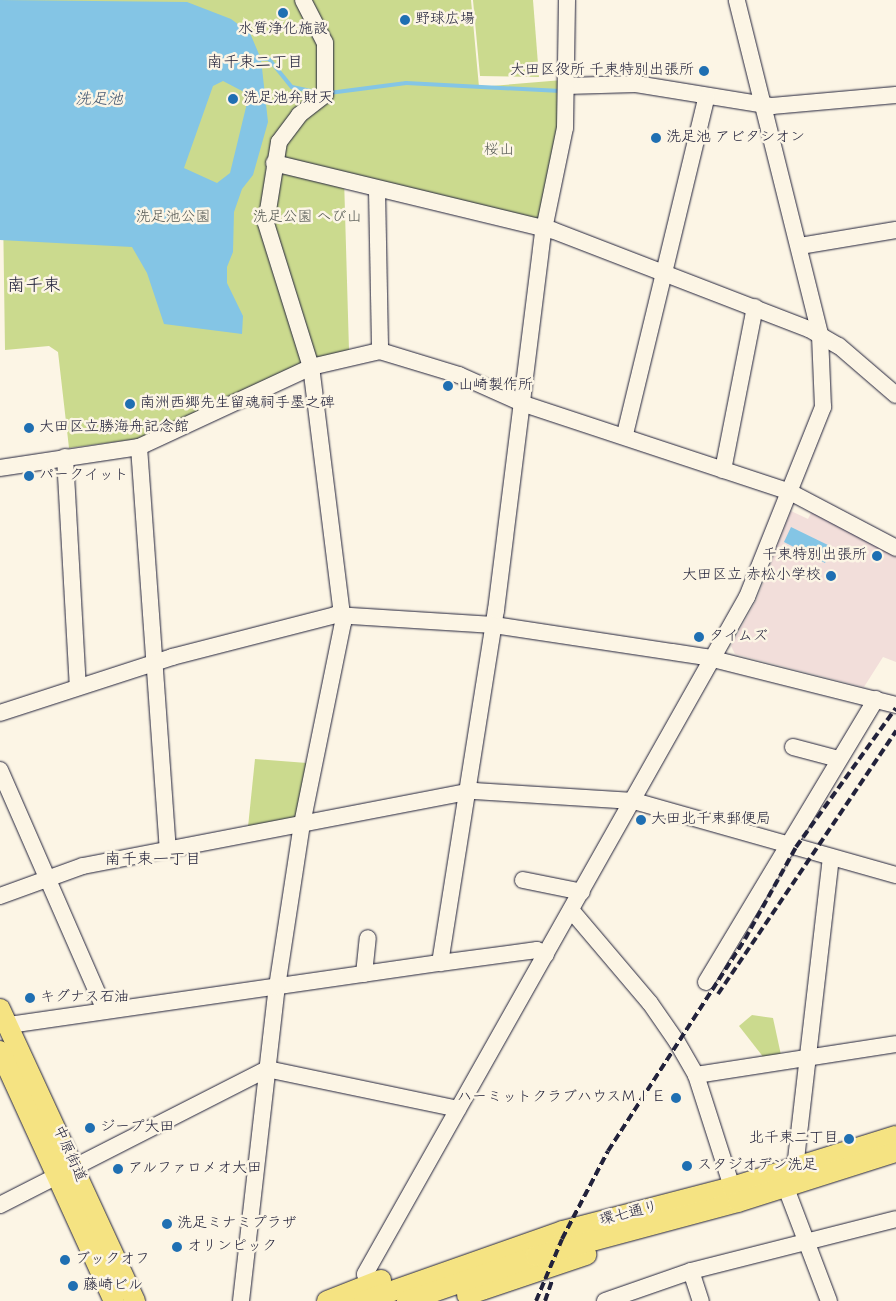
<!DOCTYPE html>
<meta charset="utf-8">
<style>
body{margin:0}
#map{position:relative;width:896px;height:1301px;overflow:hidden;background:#fcf5e5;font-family:Mynerve,"Klee One",sans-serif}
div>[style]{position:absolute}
.built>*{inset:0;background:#f2deda}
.green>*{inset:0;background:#cbda8e}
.water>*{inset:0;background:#84c5e5}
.stream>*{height:4px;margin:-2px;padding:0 2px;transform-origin:2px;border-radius:2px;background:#84c5e5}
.roads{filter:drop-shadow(0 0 1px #22223b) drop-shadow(0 0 1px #22223b)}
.minor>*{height:16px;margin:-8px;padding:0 8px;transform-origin:8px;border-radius:8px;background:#fcf5e5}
.major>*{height:20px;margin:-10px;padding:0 10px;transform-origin:10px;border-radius:10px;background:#f5e382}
.rail>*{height:4px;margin-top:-2px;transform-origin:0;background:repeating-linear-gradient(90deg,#22223b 0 8px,transparent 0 12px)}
.dots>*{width:14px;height:14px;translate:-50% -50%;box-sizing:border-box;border:2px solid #fcf5e5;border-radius:50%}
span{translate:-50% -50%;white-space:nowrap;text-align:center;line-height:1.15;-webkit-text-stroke:5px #fcf5e5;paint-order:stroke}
.poi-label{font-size:15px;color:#22223b}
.left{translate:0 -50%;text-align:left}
.right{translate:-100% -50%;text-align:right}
.park-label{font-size:15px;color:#555954}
.street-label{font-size:15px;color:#22223b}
.neighbourhood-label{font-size:16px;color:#22223b}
.water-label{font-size:16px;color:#3f536e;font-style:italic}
.quarter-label{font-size:18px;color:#22223b}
</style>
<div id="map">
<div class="built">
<div style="clip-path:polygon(791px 511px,808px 519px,812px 511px,896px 553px,896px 662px,883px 657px,864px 687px,735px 654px,731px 646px,757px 599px)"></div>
</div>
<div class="green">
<div style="clip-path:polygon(0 0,471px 0,479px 87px,563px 80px,563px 128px,540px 223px,344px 178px,349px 350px,303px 363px,137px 439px,69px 448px,58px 352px,49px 346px,5px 350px)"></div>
<div style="clip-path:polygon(473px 0,533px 0,539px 77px,480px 76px)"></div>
<div style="clip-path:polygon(255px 759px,307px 763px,296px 817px,248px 827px)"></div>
<div style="clip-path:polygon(752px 1015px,773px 1018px,781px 1055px,764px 1058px,739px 1026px)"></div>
</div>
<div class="water">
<div style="clip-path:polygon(evenodd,0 0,187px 2px,231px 19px,250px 33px,261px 59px,268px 122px,253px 175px,242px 189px,234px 212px,233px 252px,227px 267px,227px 283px,243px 316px,242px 334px,164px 324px,147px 273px,132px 247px,0 240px,0 0,223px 81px,244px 92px,247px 103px,230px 173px,217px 183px,184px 168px,213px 86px,223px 81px)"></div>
<div style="clip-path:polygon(791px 527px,832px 547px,825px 563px,784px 542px)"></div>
</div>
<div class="stream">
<div style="left:261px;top:59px;width:8px"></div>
<div style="left:269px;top:59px;width:36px;rotate:51deg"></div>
<div style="left:292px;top:87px;width:29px;rotate:12deg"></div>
<div style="left:329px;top:93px;width:78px;rotate:-7.4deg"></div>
<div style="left:406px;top:83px;width:155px;rotate:3deg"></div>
</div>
<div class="roads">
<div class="minor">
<div style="left:566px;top:86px;width:70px;rotate:-1.6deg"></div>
<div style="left:636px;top:84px;width:138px;rotate:9.2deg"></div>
<div style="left:772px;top:106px;width:124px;rotate:-5.1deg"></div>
<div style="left:274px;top:163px;width:286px;rotate:13.6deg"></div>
<div style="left:552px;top:230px;width:275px;rotate:21.1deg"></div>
<div style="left:809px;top:329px;width:34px;rotate:30deg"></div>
<div style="left:839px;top:346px;width:75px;rotate:40.7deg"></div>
<div style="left:377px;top:190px;width:161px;rotate:88.9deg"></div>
<div style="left:800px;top:246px;width:97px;rotate:-9.5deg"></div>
<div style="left:625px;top:434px;width:346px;rotate:-76.4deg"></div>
<div style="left:139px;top:447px;width:402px;rotate:85.9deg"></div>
<div style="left:65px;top:457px;width:230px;rotate:86.8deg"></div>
<div style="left:0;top:468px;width:141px;rotate:-8.6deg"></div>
<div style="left:139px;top:447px;width:190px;rotate:-24.9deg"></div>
<div style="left:311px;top:367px;width:71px;rotate:-13.1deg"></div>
<div style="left:380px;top:351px;width:83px;rotate:16.9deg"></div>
<div style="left:459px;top:375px;width:71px;rotate:24deg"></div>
<div style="left:524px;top:404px;width:280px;rotate:18.3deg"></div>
<div style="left:790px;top:492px;width:120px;rotate:27.8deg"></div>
<div style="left:723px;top:470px;width:166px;rotate:-78.9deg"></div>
<div style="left:0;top:713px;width:181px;rotate:-18deg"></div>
<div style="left:172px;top:657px;width:168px;rotate:-14.4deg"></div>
<div style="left:335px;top:615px;width:159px;rotate:3.6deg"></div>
<div style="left:494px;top:625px;width:213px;rotate:8.6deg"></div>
<div style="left:705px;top:657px;width:197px;rotate:14.1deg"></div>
<div style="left:793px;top:747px;width:47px;rotate:14.9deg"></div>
<div style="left:0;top:770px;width:262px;rotate:66.4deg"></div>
<div style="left:523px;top:880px;width:60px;rotate:11.5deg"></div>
<div style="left:0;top:896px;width:88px;rotate:-19.9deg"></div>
<div style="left:83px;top:866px;width:398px;rotate:-10.9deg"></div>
<div style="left:474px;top:791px;width:160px;rotate:3.6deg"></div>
<div style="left:634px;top:801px;width:272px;rotate:15.8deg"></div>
<div style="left:571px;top:910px;width:122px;rotate:49.7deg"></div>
<div style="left:650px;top:1003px;width:47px;rotate:55.3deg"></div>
<div style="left:677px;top:1042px;width:38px;rotate:60deg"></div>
<div style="left:696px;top:1075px;width:118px;rotate:72.2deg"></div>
<div style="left:440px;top:963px;width:357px;rotate:-81deg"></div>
<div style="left:496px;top:610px;width:379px;rotate:-82.9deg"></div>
<div style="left:543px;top:234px;width:108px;rotate:-78.3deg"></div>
<div style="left:565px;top:128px;width:128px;rotate:-89.1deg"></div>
<div style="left:364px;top:974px;width:36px;rotate:-84deg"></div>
<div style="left:706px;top:982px;width:330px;rotate:-59deg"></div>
<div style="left:9px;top:1025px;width:435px;rotate:-8.2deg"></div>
<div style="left:440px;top:963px;width:98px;rotate:-7.6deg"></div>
<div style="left:537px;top:950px;width:10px;rotate:29deg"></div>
<div style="left:696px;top:1075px;width:202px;rotate:-8.8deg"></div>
<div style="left:795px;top:1168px;width:313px;rotate:-83.4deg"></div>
<div style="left:786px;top:1188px;width:121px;rotate:69.2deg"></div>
<div style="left:0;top:1205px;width:300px;rotate:-27deg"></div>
<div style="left:267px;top:1069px;width:195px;rotate:11.8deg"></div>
<div style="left:691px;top:1271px;width:32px;rotate:72deg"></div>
<div style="left:368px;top:1285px;width:11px;rotate:-105deg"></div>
<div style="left:365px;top:1274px;width:777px;rotate:-60.57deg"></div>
<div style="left:747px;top:597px;width:205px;rotate:-68.2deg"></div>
<div style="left:823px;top:407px;width:73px;rotate:-92.4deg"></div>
<div style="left:820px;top:334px;width:344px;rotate:-104deg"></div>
<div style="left:241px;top:1301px;width:316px;rotate:-83.5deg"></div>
<div style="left:277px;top:987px;width:165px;rotate:-81.3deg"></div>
<div style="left:302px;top:824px;width:205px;rotate:-78.5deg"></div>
<div style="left:343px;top:623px;width:258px;rotate:-97.1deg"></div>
<div style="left:311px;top:367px;width:151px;rotate:-107.4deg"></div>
<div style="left:266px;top:223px;width:82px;rotate:-80.9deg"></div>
<div style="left:279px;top:142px;width:34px;rotate:-53deg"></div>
<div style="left:299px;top:115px;width:33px;rotate:-38deg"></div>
<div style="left:325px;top:95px;width:52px;rotate:-90deg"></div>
<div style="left:325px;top:43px;width:48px;rotate:-117.1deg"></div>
<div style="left:605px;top:1301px;width:91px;rotate:-19.2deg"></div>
<div style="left:691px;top:1271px;width:211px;rotate:-14.2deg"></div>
</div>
<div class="major">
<div style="left:0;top:1009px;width:322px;rotate:65.2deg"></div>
<div style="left:0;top:1051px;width:275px;rotate:65.5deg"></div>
<div style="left:467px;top:1295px;width:126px;rotate:-18.6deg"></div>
<div style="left:327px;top:1301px;width:58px;rotate:-21.3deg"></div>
<div style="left:364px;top:1301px;width:211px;rotate:-19.4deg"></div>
<div style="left:563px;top:1231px;width:175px;rotate:-14.6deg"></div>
<div style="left:732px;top:1187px;width:172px;rotate:-17.3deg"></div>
<div style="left:407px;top:1301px;width:137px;rotate:-19.2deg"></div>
<div style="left:536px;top:1256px;width:209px;rotate:-15deg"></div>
<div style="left:738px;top:1202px;width:166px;rotate:-17.6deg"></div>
</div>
</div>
<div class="rail">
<div style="left:718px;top:994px;width:318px;rotate:-55.9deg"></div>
<div style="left:536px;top:1301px;width:67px;rotate:-67.2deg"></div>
<div style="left:562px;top:1239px;width:99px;rotate:-62.4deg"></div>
<div style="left:608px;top:1151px;width:252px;rotate:-57.1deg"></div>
<div style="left:745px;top:939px;width:105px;rotate:-61deg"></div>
<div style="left:796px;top:847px;width:171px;rotate:-54.3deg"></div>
<div style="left:545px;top:1301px;width:21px;rotate:-71deg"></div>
</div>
<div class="dots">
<div style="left:283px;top:13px;background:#1f6fb2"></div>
<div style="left:405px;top:20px;background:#1f6fb2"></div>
<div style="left:704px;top:71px;background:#1f6fb2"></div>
<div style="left:233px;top:99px;background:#1f6fb2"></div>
<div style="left:656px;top:138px;background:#1f6fb2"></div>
<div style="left:448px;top:386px;background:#1f6fb2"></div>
<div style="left:130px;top:404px;background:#1f6fb2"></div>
<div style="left:29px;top:428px;background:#1f6fb2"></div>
<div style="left:29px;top:476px;background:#1f6fb2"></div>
<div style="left:877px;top:556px;background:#1f6fb2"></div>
<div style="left:831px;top:576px;background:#1f6fb2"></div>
<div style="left:699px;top:637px;background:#1f6fb2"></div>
<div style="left:641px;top:820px;background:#1f6fb2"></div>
<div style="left:30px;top:998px;background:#1f6fb2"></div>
<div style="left:676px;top:1098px;background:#1f6fb2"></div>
<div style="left:90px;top:1128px;background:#1f6fb2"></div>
<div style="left:849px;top:1139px;background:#1f6fb2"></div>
<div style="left:687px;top:1166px;background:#1f6fb2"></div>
<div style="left:118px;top:1169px;background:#1f6fb2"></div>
<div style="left:167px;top:1224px;background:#1f6fb2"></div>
<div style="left:177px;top:1247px;background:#1f6fb2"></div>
<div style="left:65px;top:1260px;background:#1f6fb2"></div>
<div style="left:73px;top:1286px;background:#1f6fb2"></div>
</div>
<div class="poi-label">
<span class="left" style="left:415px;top:20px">野球広場</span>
<span style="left:283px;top:30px">水質浄化施設</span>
<span class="right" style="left:694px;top:71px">大田区役所 千束特別出張所</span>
<span class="left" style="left:243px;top:99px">洗足池弁財天</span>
<span class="left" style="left:666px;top:138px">洗足池 アビタシオン</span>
<span class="left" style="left:458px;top:386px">山崎製作所</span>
<span class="left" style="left:140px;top:404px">南洲西郷先生留魂祠手墨之碑</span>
<span class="left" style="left:39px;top:428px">大田区立勝海舟記念館</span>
<span class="left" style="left:39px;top:476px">パークイット</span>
<span class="right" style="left:867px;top:556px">千束特別出張所</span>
<span class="right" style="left:821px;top:576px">大田区立 赤松小学校</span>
<span class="left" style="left:709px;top:637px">タイムズ</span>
<span class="left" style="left:651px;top:820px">大田北千束郵便局</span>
<span class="left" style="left:40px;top:998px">キグナス石油</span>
<span class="right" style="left:666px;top:1098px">ハーミットクラブハウスＭＩＥ</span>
<span class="left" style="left:100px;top:1128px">ジープ大田</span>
<span class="right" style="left:839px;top:1139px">北千束二丁目</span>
<span class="left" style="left:697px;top:1166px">スタジオデン洗足</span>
<span class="left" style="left:128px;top:1169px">アルファロメオ大田</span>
<span class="left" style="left:177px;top:1224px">洗足ミナミプラザ</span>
<span class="left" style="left:187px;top:1247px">オリンピック</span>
<span class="left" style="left:75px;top:1260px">ブックオフ</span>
<span class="left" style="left:83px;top:1286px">藤崎ビル</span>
</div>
<div class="park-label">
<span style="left:499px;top:151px">桜山</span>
<span style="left:173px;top:218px">洗足池公園</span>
<span style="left:307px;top:218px">洗足公園 へび山</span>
</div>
<div class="street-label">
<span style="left:69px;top:1154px;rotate:66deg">中原街道</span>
<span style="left:629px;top:1214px;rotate:-14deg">環七通り</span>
</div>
<div class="neighbourhood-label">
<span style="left:255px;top:63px">南千束二丁目</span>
<span style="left:153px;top:860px">南千束一丁目</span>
</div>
<div class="water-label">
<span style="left:99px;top:100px">洗足池</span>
</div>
<div class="quarter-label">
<span style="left:34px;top:286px">南千束</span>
</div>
</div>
